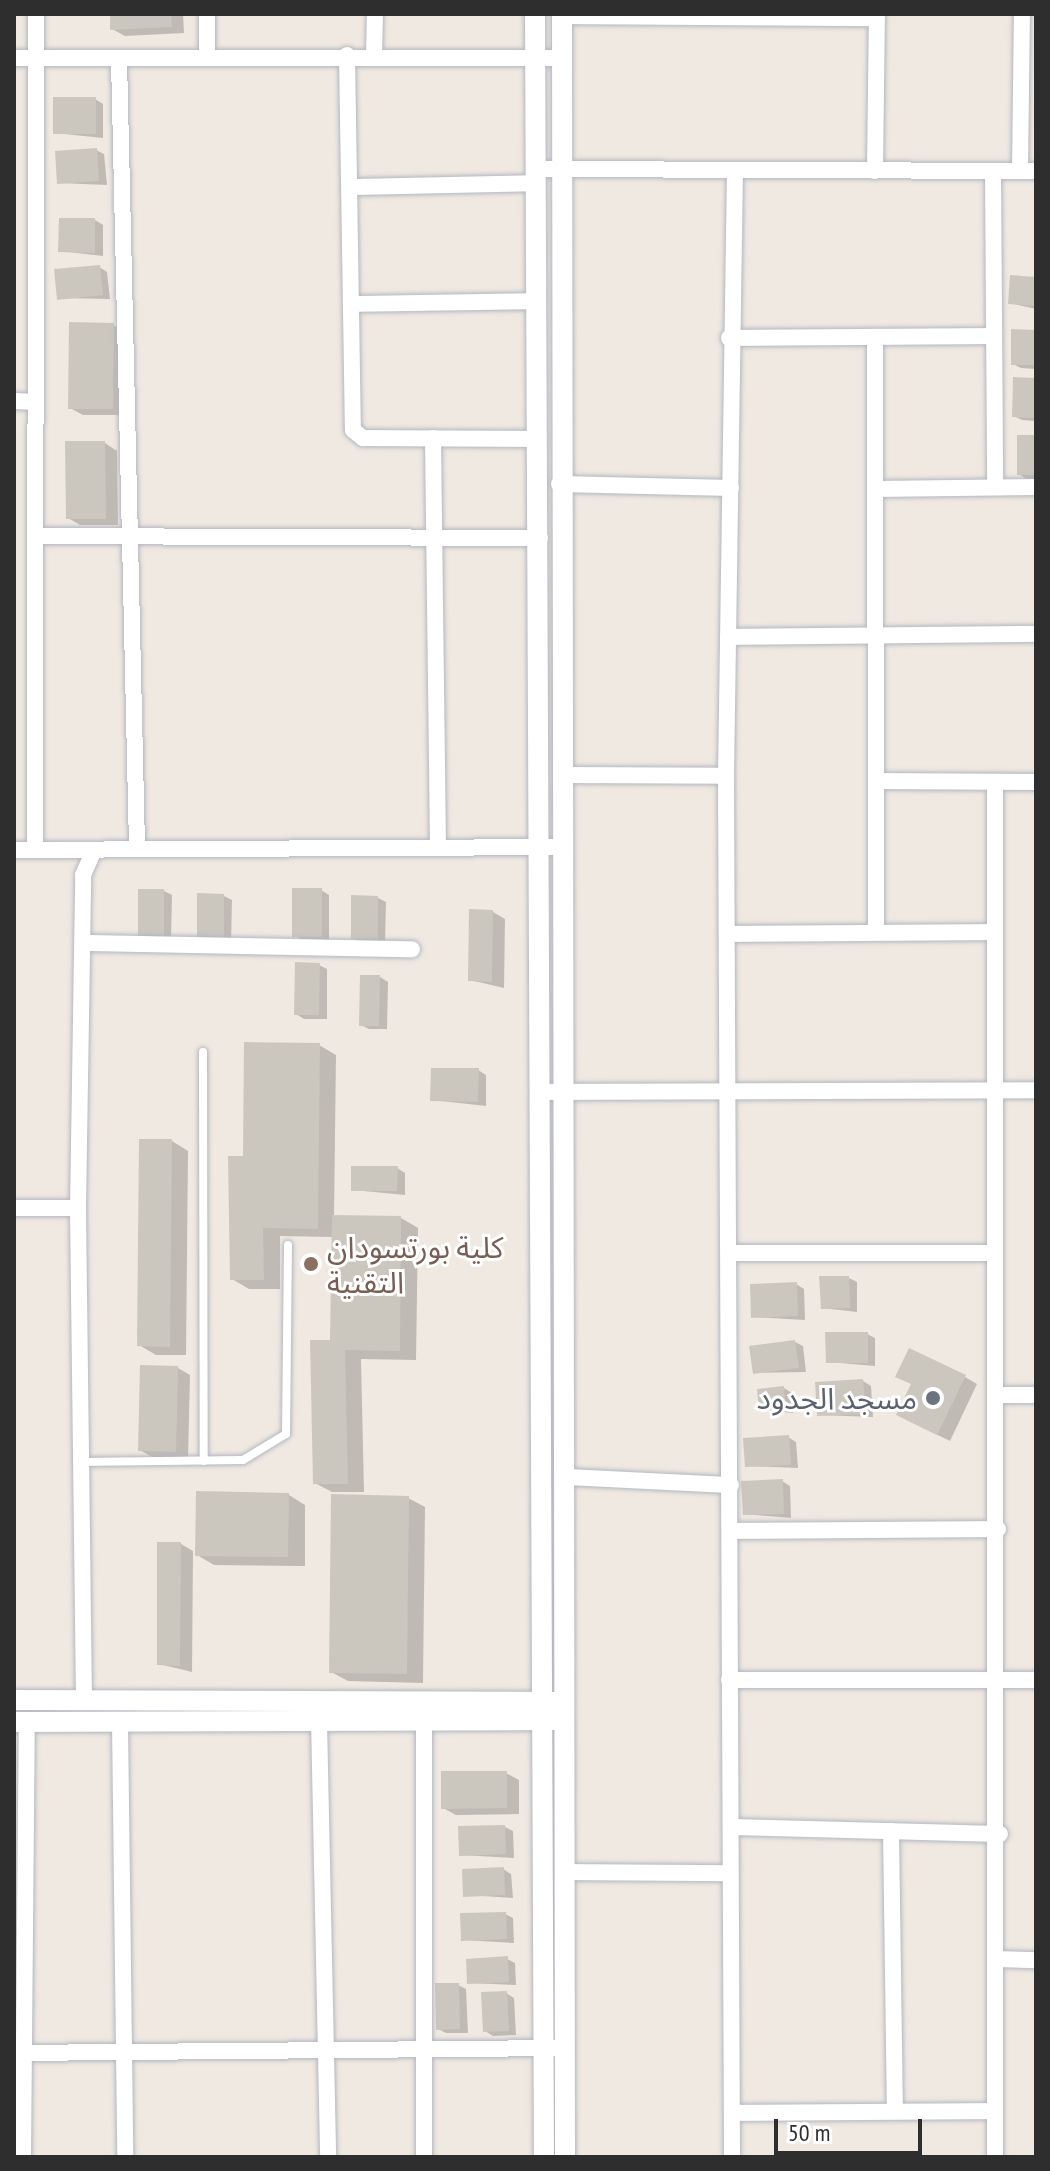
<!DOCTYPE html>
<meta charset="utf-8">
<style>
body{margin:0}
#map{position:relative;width:1050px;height:2171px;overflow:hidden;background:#efe9e1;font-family:"PT Sans Narrow","Noto Sans Arabic",sans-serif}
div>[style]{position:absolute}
.shadow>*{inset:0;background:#0003}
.building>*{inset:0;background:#cbc7bf}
.roads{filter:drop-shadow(0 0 2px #b4b7c1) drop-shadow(0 0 2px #b4b7c1)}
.service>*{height:8px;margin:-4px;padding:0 4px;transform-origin:4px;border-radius:4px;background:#fff}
.minor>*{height:16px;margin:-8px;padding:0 8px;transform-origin:8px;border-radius:8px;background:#fff}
.tertiary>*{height:20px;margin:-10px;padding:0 10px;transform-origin:10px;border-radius:10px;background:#fff}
.dots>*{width:22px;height:22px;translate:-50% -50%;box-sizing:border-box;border:4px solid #fff;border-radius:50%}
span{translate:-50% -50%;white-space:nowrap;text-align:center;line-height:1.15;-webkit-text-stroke:6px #fff;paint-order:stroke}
.education-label{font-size:30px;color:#785e54}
.left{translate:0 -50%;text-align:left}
.worship-label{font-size:30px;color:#5b616d}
.right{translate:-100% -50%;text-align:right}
.frame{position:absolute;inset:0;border:16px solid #2e2e2e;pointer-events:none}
.scale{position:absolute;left:774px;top:2119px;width:148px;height:36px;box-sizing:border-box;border:4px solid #2e2e2e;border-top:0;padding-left:10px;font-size:24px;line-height:28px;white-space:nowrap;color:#2e2e2e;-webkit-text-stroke:6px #fff;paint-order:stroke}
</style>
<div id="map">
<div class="shadow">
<div style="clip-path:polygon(112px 14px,183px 14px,184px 33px,125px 36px,112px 29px)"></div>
<div style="clip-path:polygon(95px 99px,103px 104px,103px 138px,55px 133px)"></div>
<div style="clip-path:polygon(96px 150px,104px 154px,107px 185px,59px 183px)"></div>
<div style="clip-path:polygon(95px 220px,103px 225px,103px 256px,60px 251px)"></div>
<div style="clip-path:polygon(99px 267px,107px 272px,110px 299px,59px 298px)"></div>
<div style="clip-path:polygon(1036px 279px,1036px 309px,1010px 303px)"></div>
<div style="clip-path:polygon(113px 325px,125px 332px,124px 415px,83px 415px,70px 408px)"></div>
<div style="clip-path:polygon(1036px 332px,1036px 369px,1021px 368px,1013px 364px)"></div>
<div style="clip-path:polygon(1036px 380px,1036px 421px,1022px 420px,1014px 416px)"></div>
<div style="clip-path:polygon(1036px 437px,1036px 479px,1026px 479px,1019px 474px)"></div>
<div style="clip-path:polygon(105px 443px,117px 451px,118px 525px,80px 525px,68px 518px)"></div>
<div style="clip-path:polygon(321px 890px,329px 895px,329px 941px,302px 940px,294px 935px)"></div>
<div style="clip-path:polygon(164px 891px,172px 895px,171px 940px,148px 939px,140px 935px)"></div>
<div style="clip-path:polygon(224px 896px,232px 900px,231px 944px,207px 944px)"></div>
<div style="clip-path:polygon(378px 898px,386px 902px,385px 943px,361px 942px,353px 938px)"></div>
<div style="clip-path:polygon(493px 912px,505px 919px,504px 988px,470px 980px)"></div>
<div style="clip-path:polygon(319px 965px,327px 969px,327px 1019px,304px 1019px,296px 1014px)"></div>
<div style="clip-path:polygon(380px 977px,388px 982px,387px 1029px,369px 1029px,361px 1025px)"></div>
<div style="clip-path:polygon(319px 1045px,336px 1055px,334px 1217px,401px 1218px,418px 1228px,416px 1360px,361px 1359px,364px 1492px,332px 1492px,315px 1483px,332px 1342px,333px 1237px,280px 1236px,280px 1289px,249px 1289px,232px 1279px,245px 1158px)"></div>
<div style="clip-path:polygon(478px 1070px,486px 1075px,486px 1106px,432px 1100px)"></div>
<div style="clip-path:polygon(172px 1141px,188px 1151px,186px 1355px,156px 1355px,139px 1345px)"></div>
<div style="clip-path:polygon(397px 1168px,405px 1173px,405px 1195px,353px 1190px)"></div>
<div style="clip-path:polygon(849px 1278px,857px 1282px,857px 1312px,822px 1308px)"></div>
<div style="clip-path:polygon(796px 1284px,804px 1289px,805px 1320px,753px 1317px)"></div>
<div style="clip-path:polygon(867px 1334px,875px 1338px,875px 1366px,828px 1362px)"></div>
<div style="clip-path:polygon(795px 1342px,803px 1346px,806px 1372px,755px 1373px)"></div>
<div style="clip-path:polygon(178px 1368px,190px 1375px,188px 1458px,152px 1457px,140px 1450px)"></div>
<div style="clip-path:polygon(965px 1377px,977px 1384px,950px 1441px,911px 1422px)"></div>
<div style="clip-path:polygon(863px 1381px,871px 1386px,873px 1417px,819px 1415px)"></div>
<div style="clip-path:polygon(784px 1388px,792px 1393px,793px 1413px,761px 1410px)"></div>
<div style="clip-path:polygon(788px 1437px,796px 1442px,798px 1468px,747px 1466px)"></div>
<div style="clip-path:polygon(782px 1481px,790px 1486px,791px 1518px,744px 1514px)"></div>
<div style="clip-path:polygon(289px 1495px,305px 1505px,305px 1566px,214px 1565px,197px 1555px)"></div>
<div style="clip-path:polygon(408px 1498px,425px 1507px,423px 1683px,348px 1681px,331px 1672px)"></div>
<div style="clip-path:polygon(181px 1544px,193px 1551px,192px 1672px,159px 1664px)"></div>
<div style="clip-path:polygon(506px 1773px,519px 1780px,519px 1814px,456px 1815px,443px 1808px)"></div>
<div style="clip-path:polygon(505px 1827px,513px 1831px,514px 1858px,461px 1855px)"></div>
<div style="clip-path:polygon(503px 1869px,511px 1874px,513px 1898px,465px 1895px)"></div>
<div style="clip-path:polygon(505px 1914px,513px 1918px,514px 1943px,463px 1940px)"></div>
<div style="clip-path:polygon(507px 1959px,515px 1963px,516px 1985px,469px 1983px)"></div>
<div style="clip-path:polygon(458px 1985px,466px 1989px,468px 2033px,446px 2033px,438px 2029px)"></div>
<div style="clip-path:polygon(506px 1993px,514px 1998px,516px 2035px,493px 2036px,485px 2031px)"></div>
</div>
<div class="building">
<div style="clip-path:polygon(110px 14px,171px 14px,172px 27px,110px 30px)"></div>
<div style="clip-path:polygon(53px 97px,96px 97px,96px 134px,53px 134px)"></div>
<div style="clip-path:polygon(97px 148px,99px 181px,57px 184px,55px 151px)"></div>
<div style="clip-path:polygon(59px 218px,95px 218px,95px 253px,58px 252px)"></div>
<div style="clip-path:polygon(100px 265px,103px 295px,57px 300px,54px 269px)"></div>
<div style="clip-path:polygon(1010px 275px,1036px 277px,1036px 306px,1008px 304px)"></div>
<div style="clip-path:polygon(69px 322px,114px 323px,113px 409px,68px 409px)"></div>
<div style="clip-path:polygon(1011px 329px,1036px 330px,1036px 365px,1011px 365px)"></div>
<div style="clip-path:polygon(1013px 377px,1036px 378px,1036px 418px,1012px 417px)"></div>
<div style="clip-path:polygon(1017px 435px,1036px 435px,1036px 475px,1017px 475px)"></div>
<div style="clip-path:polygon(65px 441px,105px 441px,106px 519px,66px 519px)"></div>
<div style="clip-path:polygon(292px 888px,322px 888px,322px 937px,292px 937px)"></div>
<div style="clip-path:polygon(138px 889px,164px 889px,164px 936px,138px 936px)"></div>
<div style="clip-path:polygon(197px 893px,224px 894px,224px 941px,197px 940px)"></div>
<div style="clip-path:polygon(351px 895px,378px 896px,378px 940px,351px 939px)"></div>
<div style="clip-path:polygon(469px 909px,493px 910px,492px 982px,468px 981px)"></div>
<div style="clip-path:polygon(295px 962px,320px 963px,319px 1015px,294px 1015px)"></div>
<div style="clip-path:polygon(360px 975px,380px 975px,379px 1026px,359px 1026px)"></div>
<div style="clip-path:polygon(244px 1042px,320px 1043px,318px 1229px,263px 1228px,264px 1280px,230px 1280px,228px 1156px,243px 1156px)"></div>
<div style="clip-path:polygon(431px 1068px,479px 1068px,478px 1102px,430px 1101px)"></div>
<div style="clip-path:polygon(139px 1139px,172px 1139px,170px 1347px,137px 1346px)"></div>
<div style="clip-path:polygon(351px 1166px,398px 1166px,397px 1191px,351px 1191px)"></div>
<div style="clip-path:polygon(332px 1215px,401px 1216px,400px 1351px,345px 1350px,348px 1484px,313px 1484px,310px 1340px,330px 1340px)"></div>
<div style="clip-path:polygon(819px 1276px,849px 1276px,850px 1308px,821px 1309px)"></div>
<div style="clip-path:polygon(797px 1282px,798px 1316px,751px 1318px,750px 1284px)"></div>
<div style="clip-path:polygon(825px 1332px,868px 1332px,868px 1363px,826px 1363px)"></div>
<div style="clip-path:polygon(795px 1340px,799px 1368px,753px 1374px,749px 1346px)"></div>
<div style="clip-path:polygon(909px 1348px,966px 1375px,937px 1435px,896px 1415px,911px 1384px,895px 1377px)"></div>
<div style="clip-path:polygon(140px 1365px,178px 1366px,176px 1452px,138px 1451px)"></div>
<div style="clip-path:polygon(863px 1379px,866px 1414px,817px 1416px,815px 1382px)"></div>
<div style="clip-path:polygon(784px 1386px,786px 1409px,759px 1412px,757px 1389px)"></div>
<div style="clip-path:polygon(789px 1435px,791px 1465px,745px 1467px,743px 1438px)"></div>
<div style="clip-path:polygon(783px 1479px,784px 1514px,743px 1515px,741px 1481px)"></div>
<div style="clip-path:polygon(196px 1491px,289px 1493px,288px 1557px,195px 1556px)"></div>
<div style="clip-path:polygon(331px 1494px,409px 1496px,407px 1674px,329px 1673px)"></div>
<div style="clip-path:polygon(157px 1542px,181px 1542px,180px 1666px,157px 1665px)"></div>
<div style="clip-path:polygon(441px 1771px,507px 1771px,507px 1808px,441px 1809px)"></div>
<div style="clip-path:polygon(505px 1825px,506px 1854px,459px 1856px,458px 1826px)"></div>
<div style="clip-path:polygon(504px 1867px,505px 1895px,463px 1897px,462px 1869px)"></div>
<div style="clip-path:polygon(506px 1912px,507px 1939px,461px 1941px,460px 1913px)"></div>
<div style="clip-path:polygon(508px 1956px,509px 1982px,467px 1984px,466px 1959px)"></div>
<div style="clip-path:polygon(435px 1983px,459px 1983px,460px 2029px,436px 2030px)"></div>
<div style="clip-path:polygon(507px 1991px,509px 2031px,483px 2032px,481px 1992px)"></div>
</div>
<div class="roads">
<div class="service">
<div style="left:203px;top:1052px;width:409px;rotate:89.9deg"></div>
<div style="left:79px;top:1462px;width:164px;rotate:-0.7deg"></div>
<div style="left:243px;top:1460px;width:50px;rotate:-31.2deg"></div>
<div style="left:286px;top:1434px;width:189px;rotate:-89.4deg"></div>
</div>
<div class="minor">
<div style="left:562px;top:16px;width:315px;rotate:0.4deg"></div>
<div style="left:374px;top:54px;width:40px;rotate:-88.6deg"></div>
<div style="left:347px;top:55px;width:375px;rotate:89.1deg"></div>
<div style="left:353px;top:430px;width:13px;rotate:39deg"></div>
<div style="left:363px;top:438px;width:175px;rotate:0.3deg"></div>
<div style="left:207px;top:56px;width:42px;rotate:-90deg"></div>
<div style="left:14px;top:58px;width:549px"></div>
<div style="left:119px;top:59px;width:790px;rotate:88.69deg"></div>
<div style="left:536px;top:169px;width:500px;rotate:0.23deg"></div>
<div style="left:875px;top:171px;width:157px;rotate:-89.3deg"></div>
<div style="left:1020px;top:171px;width:157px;rotate:-89.3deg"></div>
<div style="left:993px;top:173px;width:314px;rotate:89.6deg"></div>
<div style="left:351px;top:187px;width:185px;rotate:-1.2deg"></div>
<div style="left:351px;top:304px;width:185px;rotate:-0.9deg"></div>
<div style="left:729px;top:338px;width:261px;rotate:-0.4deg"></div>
<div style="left:875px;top:340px;width:590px;rotate:89.9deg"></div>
<div style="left:14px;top:401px;width:21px;rotate:3deg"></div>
<div style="left:433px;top:438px;width:408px;rotate:89.3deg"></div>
<div style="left:559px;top:484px;width:172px;rotate:1.3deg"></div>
<div style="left:875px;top:489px;width:161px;rotate:-0.7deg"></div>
<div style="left:36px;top:536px;width:504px;rotate:0.23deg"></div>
<div style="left:728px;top:637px;width:308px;rotate:-0.6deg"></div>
<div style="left:562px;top:775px;width:164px;rotate:0.3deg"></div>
<div style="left:876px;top:781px;width:160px;rotate:0.4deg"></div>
<div style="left:995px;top:782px;width:1375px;rotate:90deg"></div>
<div style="left:14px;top:850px;width:549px;rotate:-0.31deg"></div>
<div style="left:35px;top:850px;width:836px;rotate:-89.93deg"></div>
<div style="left:730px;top:934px;width:265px;rotate:-0.4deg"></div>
<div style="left:85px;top:943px;width:327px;rotate:1.1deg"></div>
<div style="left:540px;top:1092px;width:496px;rotate:-0.2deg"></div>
<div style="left:14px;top:1208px;width:64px"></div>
<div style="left:730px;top:1253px;width:264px"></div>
<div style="left:998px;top:1395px;width:38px"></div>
<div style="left:565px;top:1477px;width:166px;rotate:2.8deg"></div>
<div style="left:733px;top:1531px;width:265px;rotate:-0.4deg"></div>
<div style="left:729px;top:1680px;width:307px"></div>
<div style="left:84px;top:1701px;width:493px;rotate:-90.7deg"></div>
<div style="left:78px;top:1208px;width:333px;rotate:-89.1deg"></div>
<div style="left:83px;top:875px;width:27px;rotate:-66deg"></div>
<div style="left:319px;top:1720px;width:437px;rotate:88.8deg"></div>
<div style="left:424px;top:1722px;width:435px;rotate:90deg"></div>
<div style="left:120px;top:1723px;width:434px;rotate:89.3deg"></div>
<div style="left:731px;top:1827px;width:269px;rotate:1.5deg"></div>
<div style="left:891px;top:1831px;width:279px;rotate:89.2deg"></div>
<div style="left:566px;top:1872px;width:162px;rotate:0.4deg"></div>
<div style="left:998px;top:1959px;width:38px;rotate:2deg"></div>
<div style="left:14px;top:2053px;width:549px;rotate:-0.52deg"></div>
<div style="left:732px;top:2113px;width:262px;rotate:-0.4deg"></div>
<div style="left:23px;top:2157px;width:435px;rotate:-89.5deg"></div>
<div style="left:732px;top:2157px;width:1381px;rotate:-90.25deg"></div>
<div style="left:726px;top:776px;width:605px;rotate:-89.15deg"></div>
</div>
<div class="tertiary">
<div style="left:535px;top:14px;width:2143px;rotate:89.76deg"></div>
<div style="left:562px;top:14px;width:2143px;rotate:89.92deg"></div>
<div style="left:14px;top:1700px;width:541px;rotate:0.21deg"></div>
<div style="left:14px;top:1722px;width:540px;rotate:-0.21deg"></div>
</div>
</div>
<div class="dots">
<div style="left:311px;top:1264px;background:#8d6e63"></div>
<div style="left:933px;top:1398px;background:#6b7280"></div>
</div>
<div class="education-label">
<span class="left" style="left:327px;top:1264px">كلية بورتسودان<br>التقنية</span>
</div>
<div class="worship-label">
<span class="right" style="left:917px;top:1398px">مسجد الجدود</span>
</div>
<div class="frame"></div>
<div class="scale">50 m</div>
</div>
